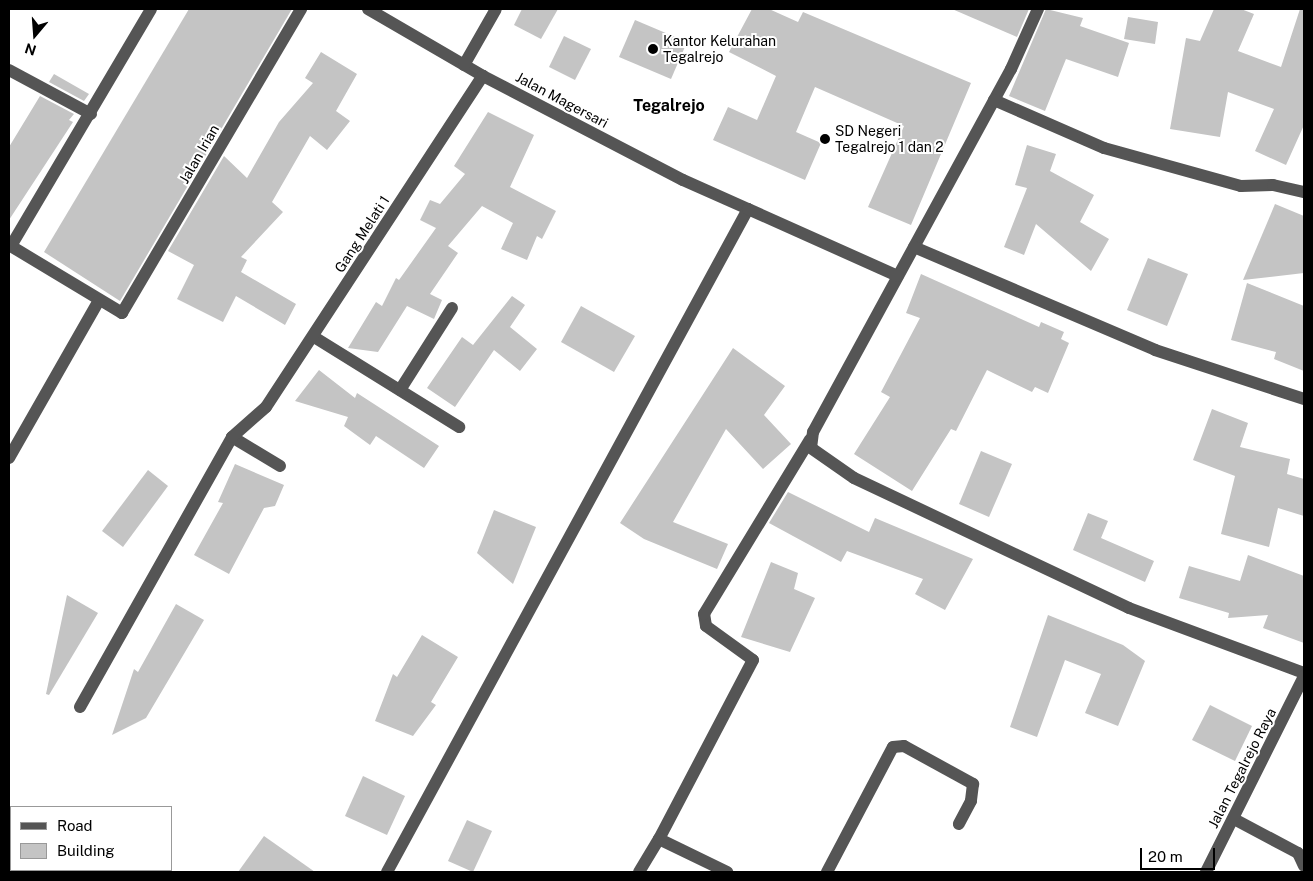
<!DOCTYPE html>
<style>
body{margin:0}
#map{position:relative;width:1313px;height:881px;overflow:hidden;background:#fff;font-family:"Public Sans",sans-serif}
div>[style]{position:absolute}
.building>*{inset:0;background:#c4c4c4}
.minor>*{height:12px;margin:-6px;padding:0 6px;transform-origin:6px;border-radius:6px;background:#555}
.dots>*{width:14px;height:14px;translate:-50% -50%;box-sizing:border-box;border:2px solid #fff;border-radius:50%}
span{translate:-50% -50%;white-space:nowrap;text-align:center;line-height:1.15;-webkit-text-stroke:4px #fff;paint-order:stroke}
.poi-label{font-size:14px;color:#000}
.left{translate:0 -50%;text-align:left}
.street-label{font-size:14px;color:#000}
.quarter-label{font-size:16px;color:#000;font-weight:700}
.frame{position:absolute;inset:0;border:10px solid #000;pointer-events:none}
.legend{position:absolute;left:10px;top:806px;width:162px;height:65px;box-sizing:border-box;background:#fff;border:1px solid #999;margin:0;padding:6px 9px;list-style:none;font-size:15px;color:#000}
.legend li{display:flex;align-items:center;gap:10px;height:25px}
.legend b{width:25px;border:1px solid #999}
.north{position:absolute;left:10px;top:10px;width:50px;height:50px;-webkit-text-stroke:4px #fff;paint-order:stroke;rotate:198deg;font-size:14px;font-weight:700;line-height:20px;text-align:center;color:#000}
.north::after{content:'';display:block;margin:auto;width:18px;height:22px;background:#000;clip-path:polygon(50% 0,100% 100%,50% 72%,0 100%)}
.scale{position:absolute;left:1140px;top:848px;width:75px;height:22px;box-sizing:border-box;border:2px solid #000;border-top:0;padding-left:6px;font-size:15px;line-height:18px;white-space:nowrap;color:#000;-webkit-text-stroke:4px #fff;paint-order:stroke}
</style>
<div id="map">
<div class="building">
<div style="clip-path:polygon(189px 9px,292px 9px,120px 301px,44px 252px)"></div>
<div style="clip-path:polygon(522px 9px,558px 9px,541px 39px,514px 25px)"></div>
<div style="clip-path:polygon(752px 9px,769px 9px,798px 22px,803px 12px,971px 83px,911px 225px,868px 207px,904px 126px,815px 87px,796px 132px,821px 143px,805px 180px,713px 140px,728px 107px,757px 120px,776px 76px,729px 52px)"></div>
<div style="clip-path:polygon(952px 9px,1029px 9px,1017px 37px)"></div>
<div style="clip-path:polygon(1046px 9px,1083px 18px,1080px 26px,1129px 43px,1118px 77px,1066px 59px,1045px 111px,1009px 96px)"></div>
<div style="clip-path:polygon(1214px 9px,1241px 9px,1254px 14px,1238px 51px,1281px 67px,1300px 9px,1304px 9px,1304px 125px,1286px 165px,1255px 151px,1274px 109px,1228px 92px,1220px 137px,1170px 129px,1186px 38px,1200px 41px)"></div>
<div style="clip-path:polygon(1128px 17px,1158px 22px,1155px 44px,1124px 39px)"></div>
<div style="clip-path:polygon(635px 20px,687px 42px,671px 79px,619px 57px)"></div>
<div style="clip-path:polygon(564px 36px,591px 49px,575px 80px,549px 67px)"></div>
<div style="clip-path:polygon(321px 52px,357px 74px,336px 111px,350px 121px,327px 150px,310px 136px,272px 202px,283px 212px,241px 257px,247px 260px,241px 272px,296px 304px,285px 325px,236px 296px,223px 322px,177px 299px,194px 265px,168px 251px,224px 156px,247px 178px,279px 122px,313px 83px,305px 78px)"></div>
<div style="clip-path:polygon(54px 74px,89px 94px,84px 101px,49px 82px)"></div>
<div style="clip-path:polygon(40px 96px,74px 114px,69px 120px,73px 122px,9px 220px,9px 147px)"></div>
<div style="clip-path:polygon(488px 112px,534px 135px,510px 187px,556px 211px,542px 239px,537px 236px,527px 260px,501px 249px,513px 223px,482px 206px,448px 246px,458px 253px,430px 294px,442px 300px,434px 319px,407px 306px,378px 352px,348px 348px,376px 302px,382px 306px,396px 278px,399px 280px,436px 228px,420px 220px,430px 200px,440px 204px,465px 174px,454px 166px)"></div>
<div style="clip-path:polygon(1027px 145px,1056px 154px,1050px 171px,1094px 195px,1080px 222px,1109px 239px,1091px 271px,1036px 224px,1024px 255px,1004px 247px,1027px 188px,1015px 185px)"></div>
<div style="clip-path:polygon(1275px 204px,1304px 216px,1304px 273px,1243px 280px)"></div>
<div style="clip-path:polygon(1148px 258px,1188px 274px,1167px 326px,1127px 310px)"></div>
<div style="clip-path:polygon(921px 274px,1039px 327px,1041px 322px,1064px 332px,1061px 339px,1069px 343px,1048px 393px,1035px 387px,1032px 392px,987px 370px,956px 431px,951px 429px,912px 491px,854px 454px,890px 397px,881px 392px,920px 318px,906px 313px)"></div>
<div style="clip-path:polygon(1247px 283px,1304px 306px,1304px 371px,1274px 359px,1276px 352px,1231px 340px)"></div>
<div style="clip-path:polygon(512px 296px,525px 305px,510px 327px,537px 349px,520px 371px,494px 350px,455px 407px,427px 388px,462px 337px,473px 345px)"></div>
<div style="clip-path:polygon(581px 306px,635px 336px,614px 372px,561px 342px)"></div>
<div style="clip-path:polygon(733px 348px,785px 386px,764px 415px,791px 444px,763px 469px,726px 429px,673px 522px,728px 544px,717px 569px,644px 539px,620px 523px)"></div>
<div style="clip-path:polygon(319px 370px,355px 398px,357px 393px,439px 446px,424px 468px,376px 436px,370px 445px,344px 426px,348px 417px,295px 401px)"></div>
<div style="clip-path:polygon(1212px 409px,1248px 423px,1240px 447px,1290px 459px,1287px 474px,1304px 479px,1304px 516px,1278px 508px,1269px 547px,1221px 534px,1235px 476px,1193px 460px)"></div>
<div style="clip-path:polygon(981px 451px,1012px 464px,989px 517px,959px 504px)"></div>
<div style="clip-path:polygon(235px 464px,284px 485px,275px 506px,264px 508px,229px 574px,194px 555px,223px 503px,218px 502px)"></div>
<div style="clip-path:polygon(148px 470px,168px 486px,123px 547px,102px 531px)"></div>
<div style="clip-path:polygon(788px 492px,869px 532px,875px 518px,973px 559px,945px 610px,915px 594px,923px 579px,847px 551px,841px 562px,769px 523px)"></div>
<div style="clip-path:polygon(494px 510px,536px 527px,513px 584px,477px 553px)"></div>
<div style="clip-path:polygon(1088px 513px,1108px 521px,1101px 538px,1154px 561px,1145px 582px,1073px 550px)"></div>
<div style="clip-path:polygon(1248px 555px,1304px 576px,1304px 643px,1263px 628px,1268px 615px,1228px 618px,1229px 613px,1179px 598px,1189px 566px,1240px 581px)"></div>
<div style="clip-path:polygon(771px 562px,798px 573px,794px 589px,815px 598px,790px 652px,741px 637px)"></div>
<div style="clip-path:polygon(67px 595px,98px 613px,49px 695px,46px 694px)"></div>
<div style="clip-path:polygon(176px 604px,204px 620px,146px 718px,112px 735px,134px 669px,138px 672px)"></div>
<div style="clip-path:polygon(1048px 615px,1123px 645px,1145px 661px,1118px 726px,1085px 713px,1101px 674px,1065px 660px,1037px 737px,1010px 727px)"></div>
<div style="clip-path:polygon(422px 635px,458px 657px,431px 702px,436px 705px,413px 736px,375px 721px,393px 674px,397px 677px)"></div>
<div style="clip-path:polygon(1210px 705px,1252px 726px,1235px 761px,1192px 740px)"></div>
<div style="clip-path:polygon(363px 776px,405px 796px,387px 835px,345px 816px)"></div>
<div style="clip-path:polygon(467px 820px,492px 831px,473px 872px,448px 861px)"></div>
<div style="clip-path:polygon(264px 836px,315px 872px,238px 872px)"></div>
</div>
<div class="minor">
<div style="left:368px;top:9px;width:133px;rotate:30.2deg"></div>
<div style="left:483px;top:76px;width:225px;rotate:27.5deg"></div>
<div style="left:683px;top:180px;width:71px;rotate:24deg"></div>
<div style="left:1038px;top:9px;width:66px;rotate:114.2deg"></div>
<div style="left:1011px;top:69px;width:413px;rotate:118.6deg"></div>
<div style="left:813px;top:432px;width:16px;rotate:97deg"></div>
<div style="left:811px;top:448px;width:52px;rotate:34.9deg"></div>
<div style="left:854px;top:478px;width:304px;rotate:25.3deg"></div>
<div style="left:1129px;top:608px;width:187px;rotate:20.4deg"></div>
<div style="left:464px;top:65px;width:64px;rotate:-60.3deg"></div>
<div style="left:9px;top:70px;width:93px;rotate:28.2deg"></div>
<div style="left:994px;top:100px;width:120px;rotate:23.6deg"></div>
<div style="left:1104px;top:148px;width:142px;rotate:15.5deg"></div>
<div style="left:1241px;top:186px;width:32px;rotate:-2deg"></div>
<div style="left:1273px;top:185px;width:32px;rotate:13deg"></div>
<div style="left:9px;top:245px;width:132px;rotate:31deg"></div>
<div style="left:122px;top:313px;width:353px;rotate:-59.5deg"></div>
<div style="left:11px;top:246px;width:275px;rotate:-59.4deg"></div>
<div style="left:914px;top:247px;width:262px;rotate:23.1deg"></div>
<div style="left:1155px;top:350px;width:157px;rotate:18.2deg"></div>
<div style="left:314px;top:337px;width:171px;rotate:31.8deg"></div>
<div style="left:400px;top:390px;width:97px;rotate:-57.6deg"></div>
<div style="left:232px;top:437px;width:56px;rotate:31.1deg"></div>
<div style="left:9px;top:458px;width:182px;rotate:-60.3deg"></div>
<div style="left:80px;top:707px;width:310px;rotate:-60.6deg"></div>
<div style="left:232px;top:437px;width:45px;rotate:-41.4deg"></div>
<div style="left:266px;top:407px;width:396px;rotate:-56.8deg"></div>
<div style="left:1234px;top:819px;width:72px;rotate:28deg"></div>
<div style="left:1298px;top:853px;width:14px;rotate:65deg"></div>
<div style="left:659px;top:839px;width:202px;rotate:-62.3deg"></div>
<div style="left:753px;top:660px;width:58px;rotate:-144.1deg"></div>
<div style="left:706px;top:626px;width:12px;rotate:-99deg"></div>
<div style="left:704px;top:614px;width:204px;rotate:-58.7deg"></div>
<div style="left:387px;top:872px;width:755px;rotate:-61.43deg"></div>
<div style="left:748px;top:209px;width:164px;rotate:24.1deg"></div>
<div style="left:639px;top:872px;width:39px;rotate:-59deg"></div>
<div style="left:659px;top:839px;width:76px;rotate:25.9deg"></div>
<div style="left:827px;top:872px;width:141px;rotate:-62.2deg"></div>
<div style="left:893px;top:747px;width:11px;rotate:-5deg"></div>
<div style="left:904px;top:746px;width:79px;rotate:28.8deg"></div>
<div style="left:973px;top:784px;width:17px;rotate:97deg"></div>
<div style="left:971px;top:801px;width:26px;rotate:118deg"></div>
<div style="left:1206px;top:872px;width:219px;rotate:-63.4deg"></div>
</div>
<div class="dots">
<div style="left:653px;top:49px;background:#000"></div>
<div style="left:825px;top:139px;background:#000"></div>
</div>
<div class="poi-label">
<span class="left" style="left:663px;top:49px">Kantor Kelurahan<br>Tegalrejo</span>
<span class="left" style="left:835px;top:139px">SD Negeri<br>Tegalrejo 1 dan 2</span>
</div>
<div class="street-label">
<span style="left:562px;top:100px;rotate:28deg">Jalan Magersari</span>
<span style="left:199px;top:154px;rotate:-60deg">Jalan Irian</span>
<span style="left:362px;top:234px;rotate:-57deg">Gang Melati 1</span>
<span style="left:1242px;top:768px;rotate:-63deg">Jalan Tegalrejo Raya</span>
</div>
<div class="quarter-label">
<span style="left:669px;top:106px">Tegalrejo</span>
</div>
<div class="frame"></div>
<ul class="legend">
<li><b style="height:6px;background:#555"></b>Road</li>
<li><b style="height:14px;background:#c4c4c4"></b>Building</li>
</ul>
<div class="north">N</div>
<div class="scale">20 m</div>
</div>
